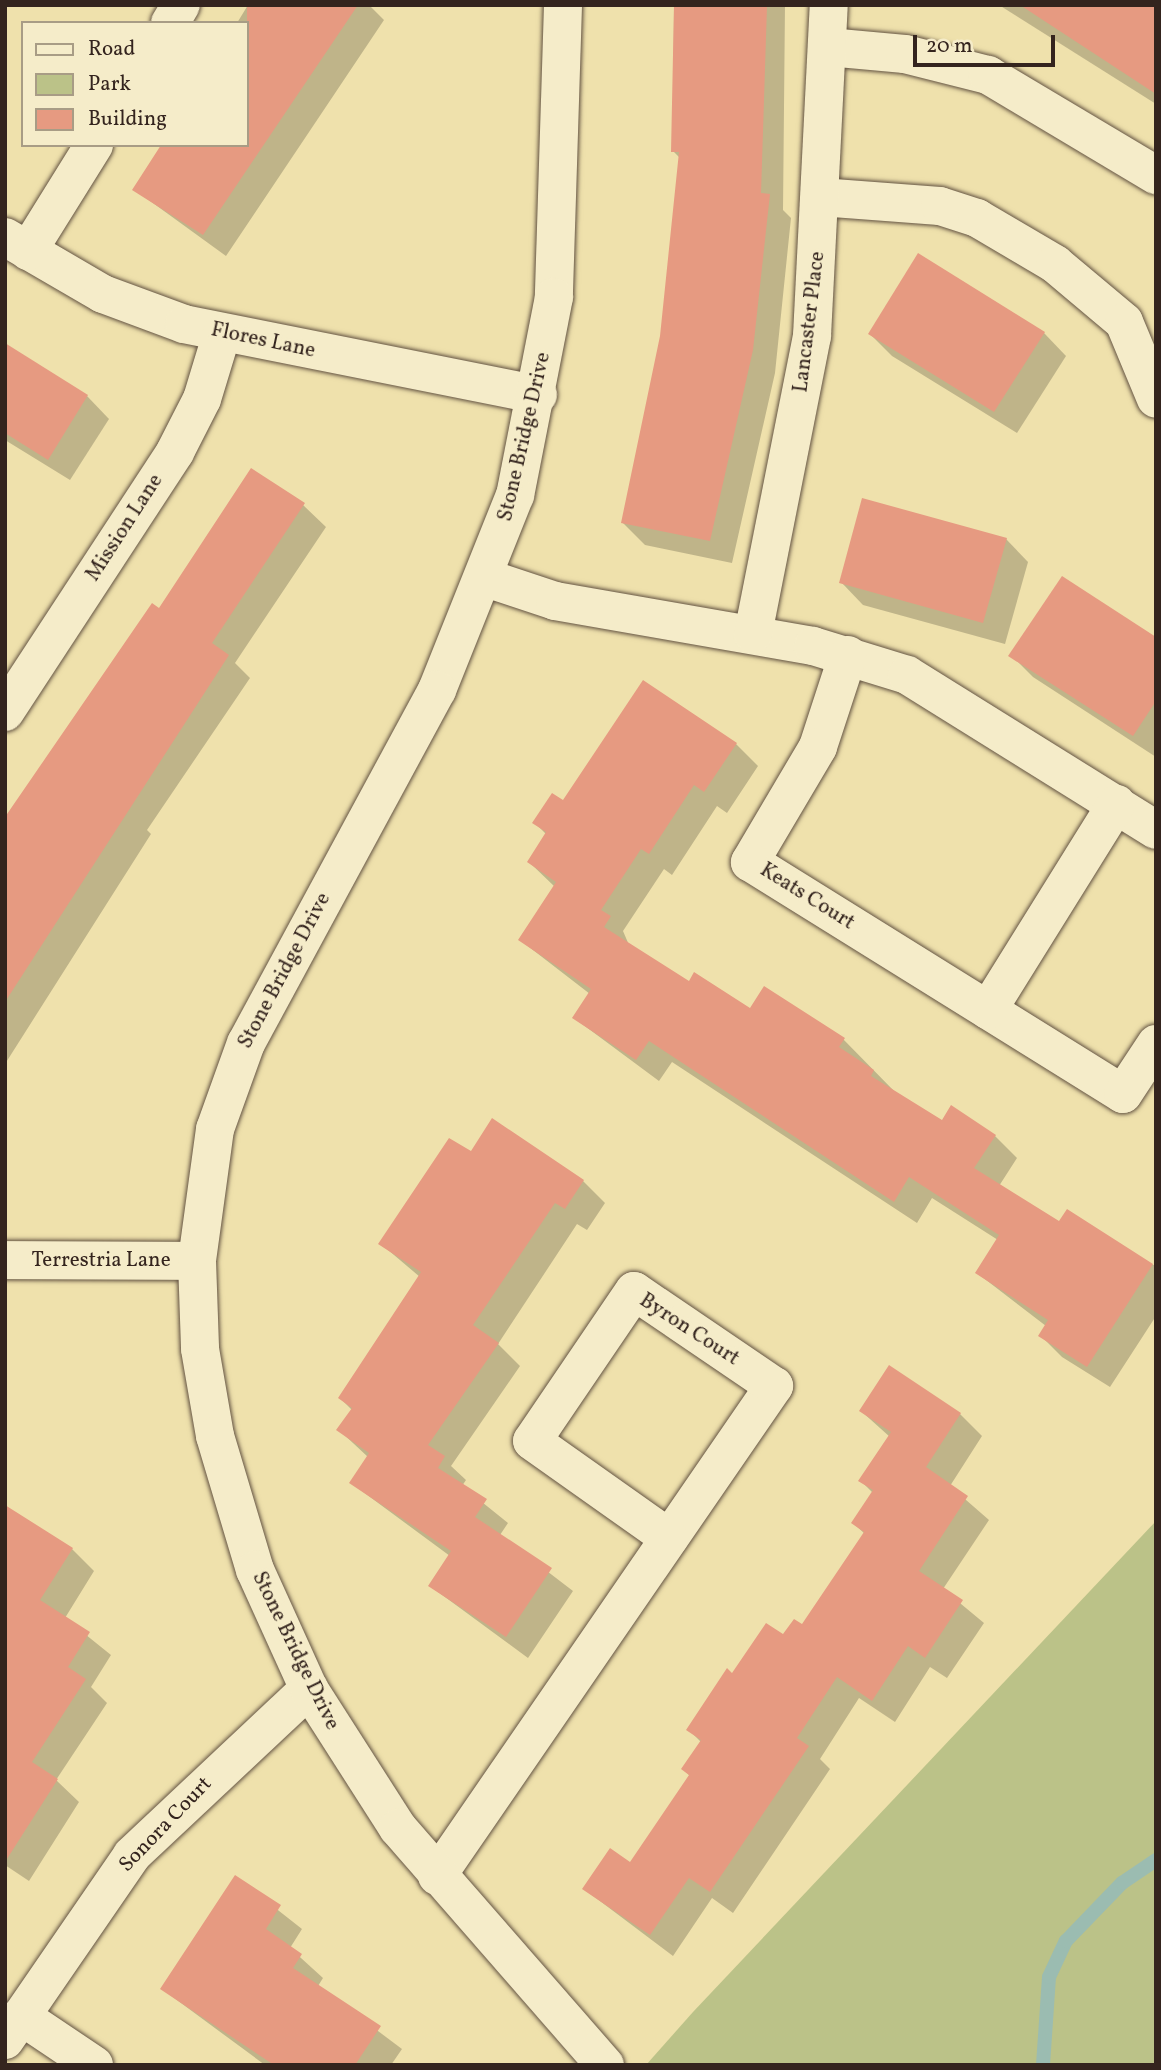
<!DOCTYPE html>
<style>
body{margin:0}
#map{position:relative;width:1161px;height:2070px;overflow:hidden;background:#efe1ac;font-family:Vollkorn,serif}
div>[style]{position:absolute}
.green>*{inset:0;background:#bbc288}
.shadow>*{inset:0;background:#0003}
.stream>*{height:14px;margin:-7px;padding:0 7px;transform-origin:7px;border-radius:7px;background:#9bbcb1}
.building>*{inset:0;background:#e69a81}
.roads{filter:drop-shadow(0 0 2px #635342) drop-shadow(0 0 2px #635342)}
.minor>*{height:38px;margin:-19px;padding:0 19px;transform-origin:19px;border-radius:19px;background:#f5ecc9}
.tertiary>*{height:38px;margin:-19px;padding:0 19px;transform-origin:19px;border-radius:19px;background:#f5ecc9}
span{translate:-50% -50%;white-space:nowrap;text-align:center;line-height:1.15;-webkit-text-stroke:6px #f5ecc9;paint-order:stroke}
.street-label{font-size:21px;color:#34241e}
.frame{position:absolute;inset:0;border:7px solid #34241e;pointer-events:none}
.legend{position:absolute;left:21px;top:21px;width:228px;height:126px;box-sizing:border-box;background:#f5ecc9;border:2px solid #a89c85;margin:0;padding:9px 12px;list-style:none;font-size:21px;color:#34241e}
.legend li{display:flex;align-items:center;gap:14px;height:35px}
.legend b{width:35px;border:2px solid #a89c85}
.scale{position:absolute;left:913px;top:35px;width:142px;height:32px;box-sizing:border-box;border:4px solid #34241e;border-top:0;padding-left:9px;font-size:21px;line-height:24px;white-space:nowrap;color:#34241e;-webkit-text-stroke:5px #f5ecc9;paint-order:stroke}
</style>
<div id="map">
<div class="green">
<div style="clip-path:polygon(1156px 1521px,1156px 2065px,646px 2065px,693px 2012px)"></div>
</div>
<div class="shadow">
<div style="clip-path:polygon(248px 5px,369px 5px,384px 20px,226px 256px,135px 190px,247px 145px,247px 23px,237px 23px)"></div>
<div style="clip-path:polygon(674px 5px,785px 5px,783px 210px,791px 218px,775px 373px,732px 563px,645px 545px,623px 523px,661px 336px,680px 158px,673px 151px)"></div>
<div style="clip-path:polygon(999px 5px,1156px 5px,1156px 104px)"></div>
<div style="clip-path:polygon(1044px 333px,1066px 356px,1017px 433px,892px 356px,870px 334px)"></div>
<div style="clip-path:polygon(5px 345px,87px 396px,109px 419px,70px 480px,5px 440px)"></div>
<div style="clip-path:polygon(303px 505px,326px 527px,235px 663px,250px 678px,147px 830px,151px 834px,5px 1064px,5px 824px,160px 610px)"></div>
<div style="clip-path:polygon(1006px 539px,1028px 562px,1005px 644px,863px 605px,841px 582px)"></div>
<div style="clip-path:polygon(1156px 639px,1156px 757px,1033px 677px,1011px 655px)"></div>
<div style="clip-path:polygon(736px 744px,758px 766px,727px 813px,717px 806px,672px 875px,664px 869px,623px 931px,629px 945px,690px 984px,750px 1011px,843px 1039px,896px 1093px,942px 1122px,995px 1136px,1017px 1158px,999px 1186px,1060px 1224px,1156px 1266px,1156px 1316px,1110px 1387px,1062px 1357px,1040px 1335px,1046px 1326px,977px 1273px,998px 1240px,932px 1198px,917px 1223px,672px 1062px,659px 1081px,574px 1018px,590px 994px,520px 940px,555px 887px,529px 862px,547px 835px,535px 823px,563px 802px)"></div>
<div style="clip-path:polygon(471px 1154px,583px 1181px,605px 1203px,587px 1230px,577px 1224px,498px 1344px,520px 1366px,451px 1466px,466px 1480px,462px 1486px,508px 1523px,500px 1535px,573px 1591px,528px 1658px,430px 1586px,450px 1556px,351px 1483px,368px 1457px,339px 1430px,352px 1410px,340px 1398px,420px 1277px,381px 1244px)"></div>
<div style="clip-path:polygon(861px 1411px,960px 1414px,982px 1436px,950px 1486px,989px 1520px,943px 1589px,984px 1623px,947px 1678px,930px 1667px,895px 1722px,859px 1698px,820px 1759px,830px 1769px,733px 1913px,712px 1898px,673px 1956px,584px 1889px,630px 1864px,691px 1777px,683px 1769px,701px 1742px,688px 1729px,733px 1675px,802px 1626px,865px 1534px,853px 1523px,873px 1493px,861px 1481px,890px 1437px)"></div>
<div style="clip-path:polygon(72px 1549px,94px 1571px,65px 1618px,111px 1655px,91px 1687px,107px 1703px,56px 1780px,79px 1802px,29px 1881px,5px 1865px,5px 1580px)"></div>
<div style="clip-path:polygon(236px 1877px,302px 1929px,290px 1948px,323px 1978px,318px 1986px,402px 2049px,391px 2065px,265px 2065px,162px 1989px)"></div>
</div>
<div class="stream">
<div style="left:1043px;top:2065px;width:88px;rotate:-86.1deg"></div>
<div style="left:1049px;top:1977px;width:40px;rotate:-65deg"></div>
<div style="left:1066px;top:1941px;width:81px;rotate:-46deg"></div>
<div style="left:1122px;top:1883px;width:41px;rotate:-34.1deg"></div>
</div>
<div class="building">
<div style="clip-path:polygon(247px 5px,358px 5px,203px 235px,132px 190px,161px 145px,247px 145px)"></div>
<div style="clip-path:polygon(674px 5px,767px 6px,761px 193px,770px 194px,753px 350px,710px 541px,621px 523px,660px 336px,679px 152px,671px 152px)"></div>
<div style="clip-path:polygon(1020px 5px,1156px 5px,1156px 94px)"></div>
<div style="clip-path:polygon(918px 253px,1045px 332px,994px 412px,868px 334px)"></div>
<div style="clip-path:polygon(5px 343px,88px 395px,48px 460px,5px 433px)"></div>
<div style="clip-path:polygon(251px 468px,305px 503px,212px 643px,229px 655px,5px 1002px,5px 817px,152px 603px,159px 608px)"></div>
<div style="clip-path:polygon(862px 498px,1007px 538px,983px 623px,839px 583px)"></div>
<div style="clip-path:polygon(1062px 576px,1156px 637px,1156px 701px,1133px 736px,1008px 656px)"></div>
<div style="clip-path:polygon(643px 680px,737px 743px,704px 792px,694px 785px,649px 854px,641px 849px,601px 910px,611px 916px,604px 927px,689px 981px,694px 972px,750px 1008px,764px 986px,845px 1038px,839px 1047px,874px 1070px,871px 1076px,942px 1120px,951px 1105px,996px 1135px,974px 1168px,1059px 1221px,1067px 1209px,1153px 1264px,1087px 1367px,1038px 1336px,1048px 1320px,975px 1273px,999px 1235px,909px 1177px,894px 1202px,649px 1041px,636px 1060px,572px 1018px,591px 989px,518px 940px,556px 882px,527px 862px,546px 832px,532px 823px,552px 793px,563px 800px)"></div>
<div style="clip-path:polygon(492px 1118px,584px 1180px,565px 1209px,555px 1203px,473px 1325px,499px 1343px,428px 1445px,445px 1456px,438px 1468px,487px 1499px,475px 1517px,552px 1568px,506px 1637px,428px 1586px,451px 1551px,349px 1483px,369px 1453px,336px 1430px,352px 1408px,338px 1398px,421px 1272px,378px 1244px,449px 1138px,471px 1151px)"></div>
<div style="clip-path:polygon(889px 1365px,961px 1413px,926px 1467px,968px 1496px,919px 1571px,963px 1600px,925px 1658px,908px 1646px,872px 1701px,837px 1677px,797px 1738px,809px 1746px,710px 1892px,689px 1878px,650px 1935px,582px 1889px,610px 1848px,630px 1862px,689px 1775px,681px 1769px,701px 1740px,686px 1730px,727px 1668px,732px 1673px,766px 1623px,783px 1634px,794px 1619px,802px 1624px,864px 1532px,851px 1523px,873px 1490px,858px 1481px,891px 1432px,859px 1411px)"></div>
<div style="clip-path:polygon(5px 1505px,73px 1548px,40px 1600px,90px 1632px,68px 1667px,86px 1679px,32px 1762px,58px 1779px,5px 1862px)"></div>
<div style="clip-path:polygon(235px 1875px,281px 1905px,266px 1929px,302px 1954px,293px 1968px,381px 2026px,355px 2065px,274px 2065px,160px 1989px)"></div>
</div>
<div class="roads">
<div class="minor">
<div style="left:170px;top:23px;width:21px;rotate:-59deg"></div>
<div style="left:828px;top:47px;width:77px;rotate:5.2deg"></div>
<div style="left:905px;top:54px;width:86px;rotate:14.2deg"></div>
<div style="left:988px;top:75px;width:196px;rotate:30.8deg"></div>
<div style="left:820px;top:197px;width:120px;rotate:4.3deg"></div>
<div style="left:940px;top:206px;width:39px;rotate:18deg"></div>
<div style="left:977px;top:218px;width:91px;rotate:30.5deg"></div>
<div style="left:1055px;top:264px;width:90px;rotate:40deg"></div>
<div style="left:1124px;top:322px;width:83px;rotate:67.4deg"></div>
<div style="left:5px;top:237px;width:113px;rotate:30.2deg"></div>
<div style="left:103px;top:294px;width:86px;rotate:20.3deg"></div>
<div style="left:184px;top:324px;width:361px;rotate:11.3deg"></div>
<div style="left:28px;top:251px;width:125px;rotate:-58.1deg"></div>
<div style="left:486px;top:578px;width:73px;rotate:18.4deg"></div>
<div style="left:555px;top:601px;width:262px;rotate:9.9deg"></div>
<div style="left:813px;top:646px;width:98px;rotate:17.1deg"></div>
<div style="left:907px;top:675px;width:293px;rotate:31.9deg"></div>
<div style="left:753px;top:634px;width:304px;rotate:-78.8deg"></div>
<div style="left:812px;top:336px;width:331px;rotate:-87.1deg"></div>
<div style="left:848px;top:655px;width:97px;rotate:108.1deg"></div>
<div style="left:818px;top:747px;width:134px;rotate:120.6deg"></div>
<div style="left:750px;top:862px;width:439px;rotate:31.9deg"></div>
<div style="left:1123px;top:1094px;width:60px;rotate:-56.6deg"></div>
<div style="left:5px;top:712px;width:311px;rotate:-56.8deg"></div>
<div style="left:175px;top:452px;width:59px;rotate:-63deg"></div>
<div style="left:202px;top:399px;width:69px;rotate:-73.1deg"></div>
<div style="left:988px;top:1010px;width:243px;rotate:-58.1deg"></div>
<div style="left:5px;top:1260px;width:192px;rotate:0.3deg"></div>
<div style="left:437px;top:1876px;width:595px;rotate:-55.48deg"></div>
<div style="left:774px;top:1386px;width:169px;rotate:-145.8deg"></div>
<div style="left:634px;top:1291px;width:181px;rotate:124.2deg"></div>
<div style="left:532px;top:1441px;width:168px;rotate:35.3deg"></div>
<div style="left:21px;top:2016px;width:88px;rotate:33.9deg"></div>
<div style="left:5px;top:2040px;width:224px;rotate:-55.5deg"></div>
<div style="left:132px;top:1855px;width:243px;rotate:-43.2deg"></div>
</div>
<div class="tertiary">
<div style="left:563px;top:5px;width:292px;rotate:91.8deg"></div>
<div style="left:554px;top:297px;width:202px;rotate:101.1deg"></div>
<div style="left:515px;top:495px;width:210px;rotate:111.8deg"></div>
<div style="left:437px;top:690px;width:401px;rotate:118.4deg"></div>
<div style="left:246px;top:1043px;width:91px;rotate:109.8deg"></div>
<div style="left:215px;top:1129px;width:133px;rotate:97.8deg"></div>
<div style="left:197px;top:1261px;width:88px;rotate:88deg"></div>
<div style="left:200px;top:1349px;width:88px;rotate:80.2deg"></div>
<div style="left:215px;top:1436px;width:140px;rotate:73.4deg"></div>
<div style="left:255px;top:1570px;width:131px;rotate:65.6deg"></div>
<div style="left:309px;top:1689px;width:165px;rotate:57.4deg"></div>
<div style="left:398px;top:1828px;width:315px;rotate:48.9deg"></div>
</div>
</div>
<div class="street-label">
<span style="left:810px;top:322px;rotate:-83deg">Lancaster Place</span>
<span style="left:263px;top:341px;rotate:12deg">Flores Lane</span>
<span style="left:525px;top:437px;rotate:-77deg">Stone Bridge Drive</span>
<span style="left:125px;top:528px;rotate:-57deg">Mission Lane</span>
<span style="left:807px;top:897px;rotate:32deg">Keats Court</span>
<span style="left:285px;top:971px;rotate:-62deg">Stone Bridge Drive</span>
<span style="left:101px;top:1261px">Terrestria Lane</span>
<span style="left:689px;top:1330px;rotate:33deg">Byron Court</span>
<span style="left:295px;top:1651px;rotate:64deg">Stone Bridge Drive</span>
<span style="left:166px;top:1825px;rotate:-46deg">Sonora Court</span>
</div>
<div class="frame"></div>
<ul class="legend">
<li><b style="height:9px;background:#f5ecc9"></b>Road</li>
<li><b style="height:19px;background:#bbc288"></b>Park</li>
<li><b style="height:19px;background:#e69a81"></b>Building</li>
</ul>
<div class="scale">20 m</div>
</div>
